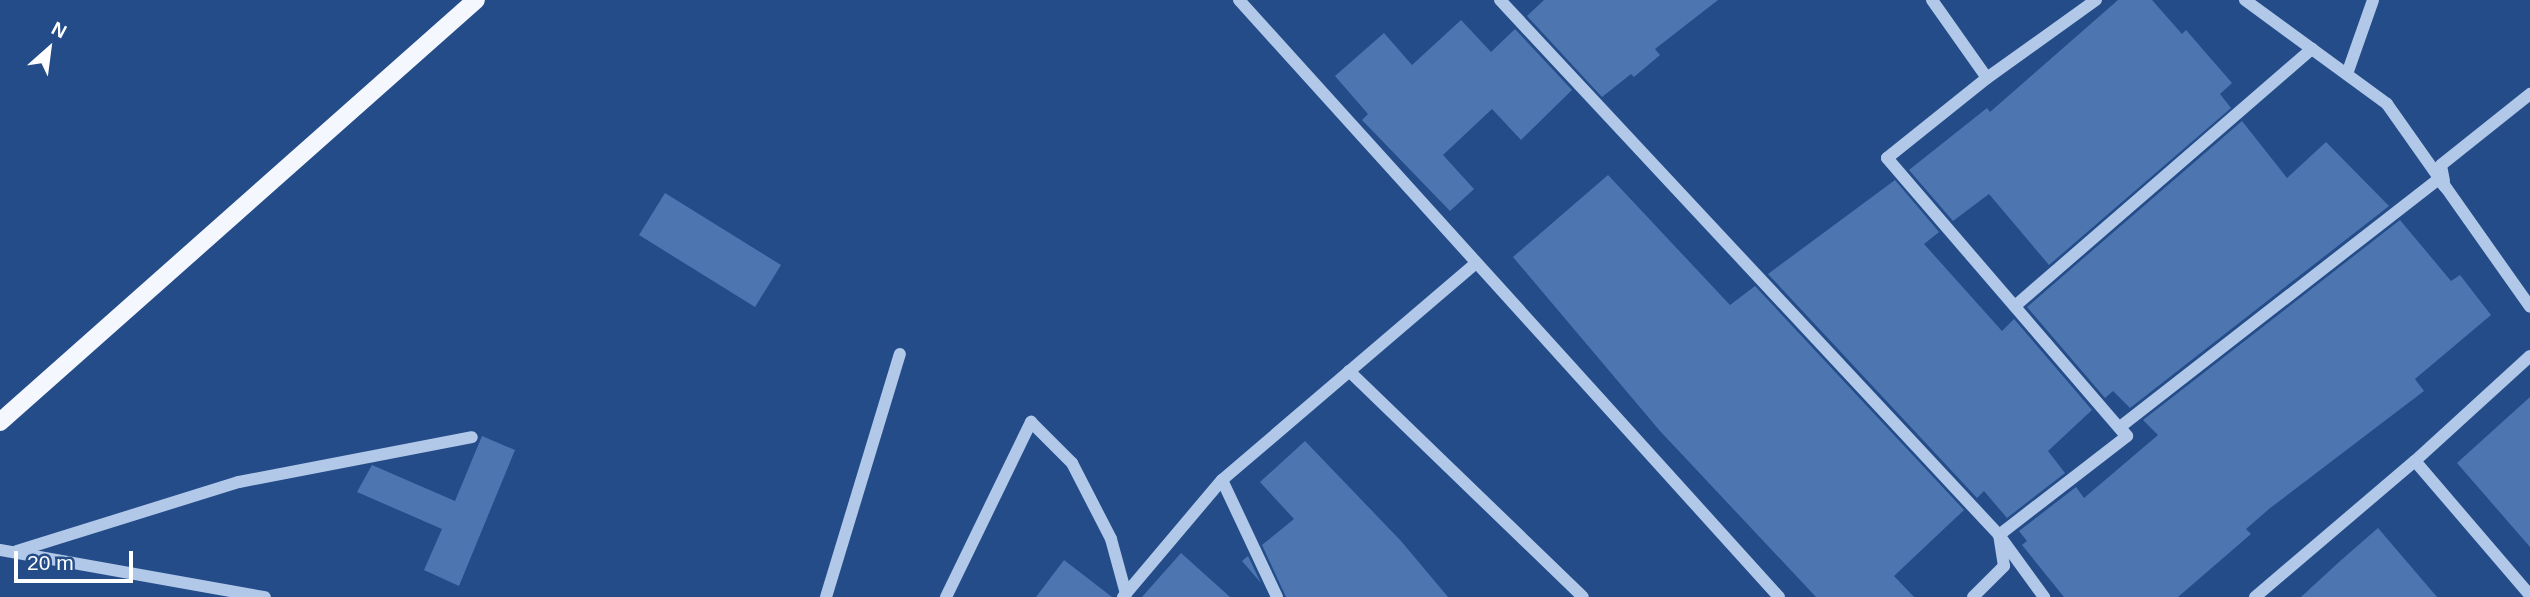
<!DOCTYPE html>
<style>
body{margin:0}
#map{position:relative;width:2530px;height:597px;overflow:hidden;background:#244c89;font-family:Helvetica,sans-serif}
div>[style]{position:absolute}
.building>*{inset:0;background:#4d75b0}
.minor>*{height:12px;margin:-6px;padding:0 6px;transform-origin:6px;border-radius:6px;background:#b1c8e9}
.major>*{height:18px;margin:-9px;padding:0 9px;transform-origin:9px;border-radius:9px;background:#f4f7fe}
span{translate:-50% -50%;white-space:nowrap;text-align:center;line-height:1.15;-webkit-text-stroke:5px #244c89;paint-order:stroke}
.north{position:absolute;left:14px;top:14px;width:70px;height:70px;-webkit-text-stroke:5px #244c89;paint-order:stroke;rotate:28deg;font-size:19px;font-weight:700;line-height:28px;text-align:center;color:#fff}
.north::after{content:'';display:block;margin:auto;width:24px;height:32px;background:#fff;clip-path:polygon(50% 0,100% 100%,50% 72%,0 100%)}
.scale{position:absolute;left:14px;top:551px;width:119px;height:32px;box-sizing:border-box;border:4px solid #fff;border-top:0;padding-left:9px;font-size:21px;line-height:24px;white-space:nowrap;color:#fff;-webkit-text-stroke:5px #244c89;paint-order:stroke}
</style>
<div id="map">
<div class="building">
<div style="clip-path:polygon(1544px 0,1718px 0,1655px 49px,1660px 55px,1634px 77px,1631px 74px,1602px 97px,1527px 16px)"></div>
<div style="clip-path:polygon(2118px 0,2152px 0,2182px 34px,2186px 30px,2232px 83px,2220px 94px,2231px 108px,2049px 265px,1989px 194px,1953px 221px,1909px 170px,1987px 108px,1990px 112px)"></div>
<div style="clip-path:polygon(1461px 20px,1491px 52px,1515px 29px,1572px 90px,1521px 140px,1492px 109px,1443px 155px,1474px 189px,1450px 211px,1362px 120px,1368px 114px,1335px 76px,1384px 33px,1412px 65px)"></div>
<div style="clip-path:polygon(2242px 121px,2287px 178px,2326px 142px,2389px 206px,2130px 408px,2113px 391px,2105px 398px,2027px 307px)"></div>
<div style="clip-path:polygon(1608px 175px,1730px 305px,1755px 286px,1964px 510px,1894px 576px,1914px 597px,1816px 597px,1660px 431px,1513px 257px)"></div>
<div style="clip-path:polygon(1895px 180px,1939px 232px,1924px 244px,2002px 331px,2014px 319px,2092px 410px,2048px 451px,2065px 473px,2007px 518px,1984px 491px,1977px 498px,1768px 274px)"></div>
<div style="clip-path:polygon(665px 193px,781px 265px,755px 307px,639px 235px)"></div>
<div style="clip-path:polygon(2400px 220px,2451px 281px,2460px 275px,2491px 315px,2415px 379px,2424px 391px,2269px 509px,2246px 529px,2251px 534px,2178px 597px,2064px 597px,2022px 545px,2027px 541px,2019px 531px,2076px 487px,2084px 498px,2158px 435px,2143px 420px)"></div>
<div style="clip-path:polygon(2530px 397px,2530px 547px,2457px 463px)"></div>
<div style="clip-path:polygon(482px 436px,515px 450px,459px 586px,424px 570px,442px 529px,357px 492px,372px 465px,455px 501px)"></div>
<div style="clip-path:polygon(1305px 441px,1401px 541px,1448px 597px,1286px 597px,1262px 545px,1294px 519px,1260px 482px)"></div>
<div style="clip-path:polygon(2378px 528px,2437px 597px,2301px 597px,2339px 562px)"></div>
<div style="clip-path:polygon(1181px 553px,1230px 597px,1142px 597px)"></div>
<div style="clip-path:polygon(1248px 556px,1261px 583px,1242px 561px)"></div>
<div style="clip-path:polygon(1064px 560px,1112px 597px,1036px 597px)"></div>
</div>
<div class="minor">
<div style="left:1239px;top:0;width:805px;rotate:47.87deg"></div>
<div style="left:1500px;top:0;width:732px;rotate:46.99deg"></div>
<div style="left:1999px;top:535px;width:77px;rotate:54deg"></div>
<div style="left:1932px;top:0;width:95px;rotate:54.8deg"></div>
<div style="left:1987px;top:78px;width:134px;rotate:-35.6deg"></div>
<div style="left:2245px;top:0;width:176px;rotate:36.2deg"></div>
<div style="left:2387px;top:104px;width:248px;rotate:54.8deg"></div>
<div style="left:2347px;top:74px;width:78px;rotate:-70.6deg"></div>
<div style="left:1987px;top:78px;width:128px;rotate:141.3deg"></div>
<div style="left:1887px;top:158px;width:362px;rotate:49.3deg"></div>
<div style="left:2444px;top:181px;width:16px;rotate:-101deg"></div>
<div style="left:2441px;top:165px;width:114px;rotate:-38.6deg"></div>
<div style="left:2015px;top:306px;width:393px;rotate:-40.9deg"></div>
<div style="left:2530px;top:356px;width:156px;rotate:137.6deg"></div>
<div style="left:2415px;top:461px;width:177px;rotate:49.4deg"></div>
<div style="left:1349px;top:371px;width:325px;rotate:44deg"></div>
<div style="left:1222px;top:480px;width:129px;rotate:64.8deg"></div>
<div style="left:0;top:550px;width:269px;rotate:10.1deg"></div>
<div style="left:17px;top:551px;width:232px;rotate:-17.3deg"></div>
<div style="left:239px;top:482px;width:237px;rotate:-10.9deg"></div>
<div style="left:826px;top:597px;width:254px;rotate:-73.1deg"></div>
<div style="left:946px;top:597px;width:195px;rotate:-64.1deg"></div>
<div style="left:1031px;top:422px;width:58px;rotate:45deg"></div>
<div style="left:1072px;top:463px;width:85px;rotate:62.8deg"></div>
<div style="left:1111px;top:539px;width:57px;rotate:74.7deg"></div>
<div style="left:1123px;top:597px;width:153px;rotate:-49.8deg"></div>
<div style="left:1222px;top:480px;width:333px;rotate:-40.5deg"></div>
<div style="left:1973px;top:597px;width:44px;rotate:-45deg"></div>
<div style="left:2004px;top:566px;width:31px;rotate:-99deg"></div>
<div style="left:1999px;top:535px;width:162px;rotate:-37.7deg"></div>
<div style="left:2127px;top:436px;width:11px;rotate:-128deg"></div>
<div style="left:2120px;top:427px;width:403px;rotate:-37.9deg"></div>
<div style="left:2438px;top:179px;width:12px;rotate:48deg"></div>
<div style="left:2255px;top:597px;width:210px;rotate:-40.4deg"></div>
</div>
<div class="major">
<div style="left:0;top:422px;width:636px;rotate:-41.56deg"></div>
</div>
<div class="north">N</div>
<div class="scale">20 m</div>
</div>
